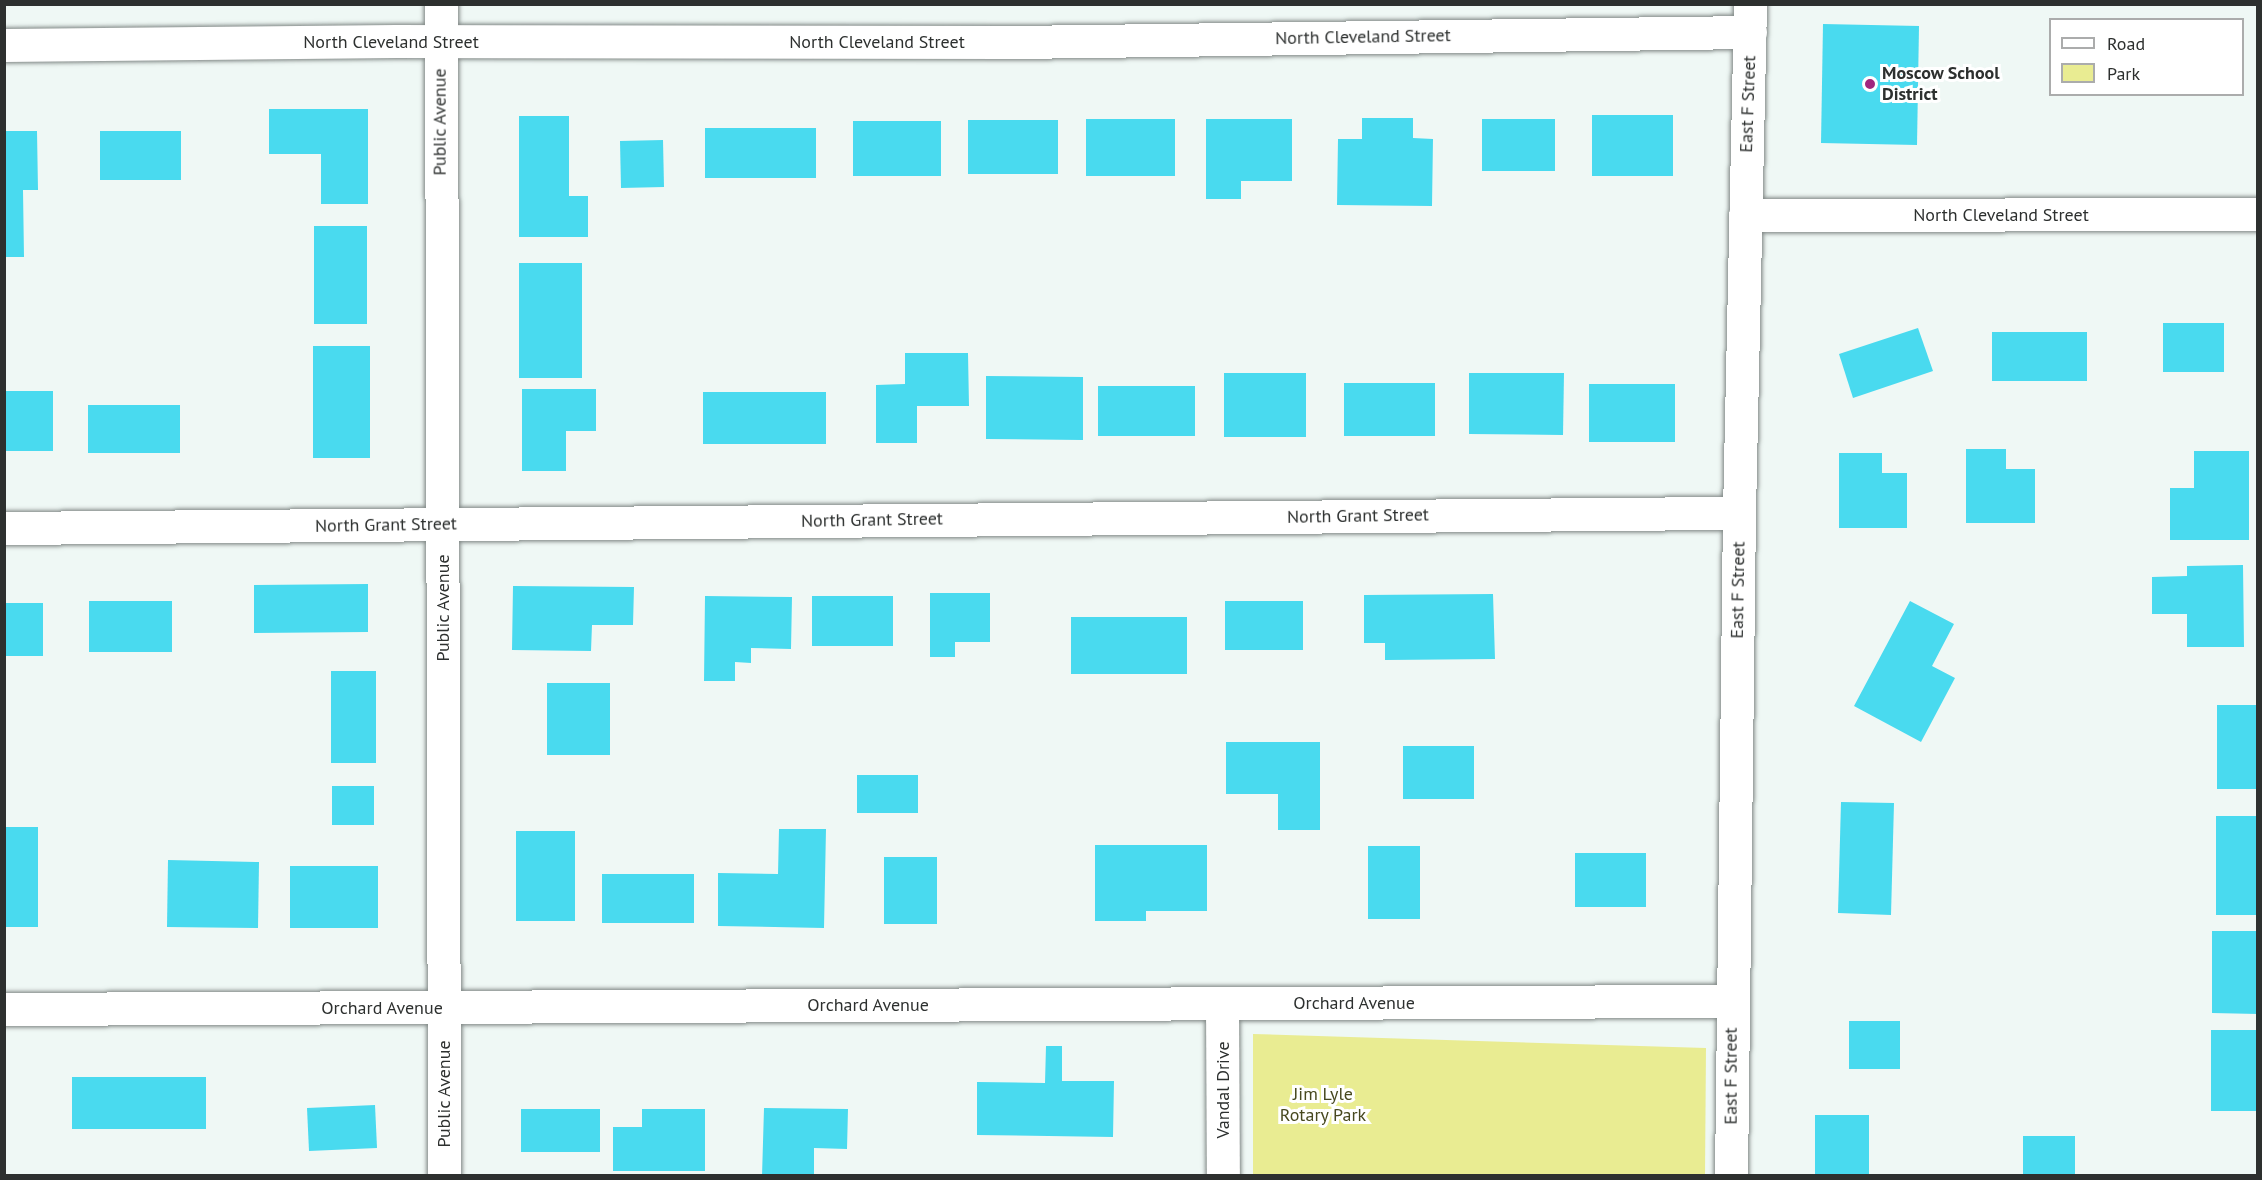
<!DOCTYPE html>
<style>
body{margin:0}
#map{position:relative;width:2262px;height:1180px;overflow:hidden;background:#eff8f5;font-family:"PT Sans",sans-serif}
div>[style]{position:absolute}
.green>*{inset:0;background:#e9ec92}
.building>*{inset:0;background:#49daef}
.roads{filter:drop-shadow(0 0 2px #828987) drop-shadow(0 0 2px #828987)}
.street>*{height:33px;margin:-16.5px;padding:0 16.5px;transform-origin:16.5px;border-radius:16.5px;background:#fff}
.dots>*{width:16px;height:16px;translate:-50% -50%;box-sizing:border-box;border:3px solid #fff;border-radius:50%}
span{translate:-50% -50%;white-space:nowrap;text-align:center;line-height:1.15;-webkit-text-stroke:6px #fff;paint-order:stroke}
.street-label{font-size:18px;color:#2d302f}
.poi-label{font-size:18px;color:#2d302f;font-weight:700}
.left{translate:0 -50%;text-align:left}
.park-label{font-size:18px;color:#47481f}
.frame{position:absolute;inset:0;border:6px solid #2d302f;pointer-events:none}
.legend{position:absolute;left:2049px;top:18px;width:195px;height:78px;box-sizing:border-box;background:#fff;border:2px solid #abacac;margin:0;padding:8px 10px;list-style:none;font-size:18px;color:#2d302f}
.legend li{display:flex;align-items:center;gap:12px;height:30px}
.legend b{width:30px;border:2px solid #abacac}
</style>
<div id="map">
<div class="green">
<div style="clip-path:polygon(1253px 1034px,1706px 1048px,1705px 1175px,1253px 1175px)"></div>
</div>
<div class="building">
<div style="clip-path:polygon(1823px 24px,1919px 26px,1917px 145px,1821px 143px)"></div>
<div style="clip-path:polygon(269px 109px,368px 109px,368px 204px,321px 204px,321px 154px,269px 154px)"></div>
<div style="clip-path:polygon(1592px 115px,1673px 115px,1673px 176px,1592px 176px)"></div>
<div style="clip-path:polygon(519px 116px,569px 116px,569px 196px,588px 196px,588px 237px,519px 237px)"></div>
<div style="clip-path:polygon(1362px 118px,1413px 118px,1413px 138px,1433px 139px,1432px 206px,1337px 205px,1338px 139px,1362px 139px)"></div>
<div style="clip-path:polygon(1086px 119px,1175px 119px,1175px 176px,1086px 176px)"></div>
<div style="clip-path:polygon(1206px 119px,1292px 119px,1292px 181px,1241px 181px,1241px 199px,1206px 199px)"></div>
<div style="clip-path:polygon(1482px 119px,1555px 119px,1555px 171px,1482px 171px)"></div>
<div style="clip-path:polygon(968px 120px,1058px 120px,1058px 174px,968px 174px)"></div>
<div style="clip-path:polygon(853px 121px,941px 121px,941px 176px,853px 176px)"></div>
<div style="clip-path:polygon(705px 128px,816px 128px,816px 178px,705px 178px)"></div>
<div style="clip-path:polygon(4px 131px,37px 131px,38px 190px,23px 190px,24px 257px,4px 257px)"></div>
<div style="clip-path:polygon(100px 131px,181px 131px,181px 180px,100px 180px)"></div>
<div style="clip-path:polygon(663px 140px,664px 187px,621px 188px,620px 141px)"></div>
<div style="clip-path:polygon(314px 226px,367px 226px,367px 324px,314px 324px)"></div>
<div style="clip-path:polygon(519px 263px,582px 263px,582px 378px,519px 378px)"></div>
<div style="clip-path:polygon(2163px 323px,2224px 323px,2224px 372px,2163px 372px)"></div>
<div style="clip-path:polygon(1918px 328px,1933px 371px,1853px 398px,1839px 354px)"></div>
<div style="clip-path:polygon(1992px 332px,2087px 332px,2087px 381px,1992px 381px)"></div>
<div style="clip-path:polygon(313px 346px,370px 346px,370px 458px,313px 458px)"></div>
<div style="clip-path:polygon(905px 353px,968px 353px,969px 406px,917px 406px,917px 443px,876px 443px,876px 385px,905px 384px)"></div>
<div style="clip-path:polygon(1224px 373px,1306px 373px,1306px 437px,1224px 437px)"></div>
<div style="clip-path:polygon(1469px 373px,1564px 373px,1563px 435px,1469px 434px)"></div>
<div style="clip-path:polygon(986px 376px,1083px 377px,1083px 440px,986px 439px)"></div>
<div style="clip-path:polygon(1344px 383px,1435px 383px,1435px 436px,1344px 436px)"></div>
<div style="clip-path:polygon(1589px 384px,1675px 384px,1675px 442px,1589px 442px)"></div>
<div style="clip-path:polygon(1098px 386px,1195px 386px,1195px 436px,1098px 436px)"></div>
<div style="clip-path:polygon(522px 389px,596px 389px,596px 431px,566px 431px,566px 471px,522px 471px)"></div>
<div style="clip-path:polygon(4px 391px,53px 391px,53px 451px,4px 451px)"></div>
<div style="clip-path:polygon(703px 392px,826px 392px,826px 444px,703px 444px)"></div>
<div style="clip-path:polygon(88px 405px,180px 405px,180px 453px,88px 453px)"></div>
<div style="clip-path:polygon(1966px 449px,2006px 449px,2006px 469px,2035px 469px,2035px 523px,1966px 523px)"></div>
<div style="clip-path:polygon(2194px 451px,2249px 451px,2249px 540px,2170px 540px,2170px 488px,2194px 488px)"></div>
<div style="clip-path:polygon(1839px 453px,1882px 453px,1882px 473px,1907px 473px,1907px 528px,1839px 528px)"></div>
<div style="clip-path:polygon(2243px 565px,2244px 647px,2187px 647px,2187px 614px,2152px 614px,2152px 577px,2187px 576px,2187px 566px)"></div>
<div style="clip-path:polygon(368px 584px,368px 632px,254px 633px,254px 585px)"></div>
<div style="clip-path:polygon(513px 586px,634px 587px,633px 625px,592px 625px,591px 651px,512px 650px)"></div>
<div style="clip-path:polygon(930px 593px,990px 593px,990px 642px,955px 642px,955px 657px,930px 657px)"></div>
<div style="clip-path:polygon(1493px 594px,1495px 659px,1385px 660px,1385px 643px,1364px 643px,1364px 595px)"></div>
<div style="clip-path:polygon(705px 596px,792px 597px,791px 649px,751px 648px,751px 663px,735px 662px,735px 681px,704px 681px)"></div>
<div style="clip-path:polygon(812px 596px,893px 596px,893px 646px,812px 646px)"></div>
<div style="clip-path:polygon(89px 601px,172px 601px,172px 652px,89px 652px)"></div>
<div style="clip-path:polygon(1225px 601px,1303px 601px,1303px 650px,1225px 650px)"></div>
<div style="clip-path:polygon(1910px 601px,1954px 624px,1932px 666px,1955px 678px,1921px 742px,1854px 706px)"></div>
<div style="clip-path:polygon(4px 603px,43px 603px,43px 656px,4px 656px)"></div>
<div style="clip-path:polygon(1071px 617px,1187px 617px,1187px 674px,1071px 674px)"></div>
<div style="clip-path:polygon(331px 671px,376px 671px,376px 763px,331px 763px)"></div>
<div style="clip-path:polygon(547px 683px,610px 683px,610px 755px,547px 755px)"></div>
<div style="clip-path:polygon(2217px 705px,2258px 705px,2258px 789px,2217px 789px)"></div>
<div style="clip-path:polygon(1226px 742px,1320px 742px,1320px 830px,1278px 830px,1278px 794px,1226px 794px)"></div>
<div style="clip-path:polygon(1403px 746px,1474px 746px,1474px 799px,1403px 799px)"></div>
<div style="clip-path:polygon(857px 775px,918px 775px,918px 813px,857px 813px)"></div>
<div style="clip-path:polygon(332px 786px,374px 786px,374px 825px,332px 825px)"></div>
<div style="clip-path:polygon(1841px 802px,1894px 803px,1891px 915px,1838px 913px)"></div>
<div style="clip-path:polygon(2216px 816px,2258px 816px,2258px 915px,2216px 915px)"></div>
<div style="clip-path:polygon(4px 827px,38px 827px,38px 927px,4px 927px)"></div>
<div style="clip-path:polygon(779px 829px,826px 829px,824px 928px,718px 926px,718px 873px,778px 874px)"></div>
<div style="clip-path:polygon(516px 831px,575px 831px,575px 921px,516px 921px)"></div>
<div style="clip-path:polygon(1095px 845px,1207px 845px,1207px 911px,1146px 911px,1146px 921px,1095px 921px)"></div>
<div style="clip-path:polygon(1368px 846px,1420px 846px,1420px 919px,1368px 919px)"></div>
<div style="clip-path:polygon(1575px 853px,1646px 853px,1646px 907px,1575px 907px)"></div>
<div style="clip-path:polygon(884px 857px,937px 857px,937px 924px,884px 924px)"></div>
<div style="clip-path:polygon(168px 860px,259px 862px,258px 928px,167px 927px)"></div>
<div style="clip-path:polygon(290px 866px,378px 866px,378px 928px,290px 928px)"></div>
<div style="clip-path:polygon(602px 874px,694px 874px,694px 923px,602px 923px)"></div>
<div style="clip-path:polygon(2212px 931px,2258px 931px,2258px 1014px,2212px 1013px)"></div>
<div style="clip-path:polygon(1849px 1021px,1900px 1021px,1900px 1069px,1849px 1069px)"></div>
<div style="clip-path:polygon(2211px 1030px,2258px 1030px,2258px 1111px,2211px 1111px)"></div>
<div style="clip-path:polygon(1046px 1046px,1062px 1046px,1062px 1081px,1114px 1081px,1113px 1137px,977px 1135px,977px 1082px,1045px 1083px)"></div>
<div style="clip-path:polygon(72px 1077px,206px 1077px,206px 1129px,72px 1129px)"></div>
<div style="clip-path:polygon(375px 1105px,377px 1148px,309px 1151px,307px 1108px)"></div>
<div style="clip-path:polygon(764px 1108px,848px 1109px,847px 1149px,814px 1148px,814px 1176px,762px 1176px)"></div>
<div style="clip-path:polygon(521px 1109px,600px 1109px,600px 1152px,521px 1152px)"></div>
<div style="clip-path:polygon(642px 1109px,705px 1109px,705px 1171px,613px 1171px,613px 1127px,642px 1127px)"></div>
<div style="clip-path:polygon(1815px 1115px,1869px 1115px,1869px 1176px,1815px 1176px)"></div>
<div style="clip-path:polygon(2023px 1136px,2075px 1136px,2075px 1176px,2023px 1176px)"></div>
</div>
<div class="roads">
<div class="street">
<div style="left:441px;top:4px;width:1172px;rotate:89.85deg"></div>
<div style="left:4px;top:45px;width:392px;rotate:-0.6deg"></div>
<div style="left:396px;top:41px;width:619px;rotate:0.09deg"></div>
<div style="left:1015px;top:42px;width:735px;rotate:-0.78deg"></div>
<div style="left:1745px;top:215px;width:513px;rotate:-0.11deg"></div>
<div style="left:4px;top:528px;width:1735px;rotate:-0.5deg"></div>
<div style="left:1222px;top:1004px;width:172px;rotate:89.7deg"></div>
<div style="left:4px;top:1009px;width:1727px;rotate:-0.27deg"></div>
<div style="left:1731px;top:1176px;width:663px;rotate:-89.31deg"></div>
<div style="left:1739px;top:513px;width:509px;rotate:-88.76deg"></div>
</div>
</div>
<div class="dots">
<div style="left:1870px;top:84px;background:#a0277e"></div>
</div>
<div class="street-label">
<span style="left:1363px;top:37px;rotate:-1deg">North Cleveland Street</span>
<span style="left:391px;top:42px">North Cleveland Street</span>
<span style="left:877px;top:42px">North Cleveland Street</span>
<span style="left:1748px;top:104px;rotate:-88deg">East F Street</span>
<span style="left:440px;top:122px;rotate:-90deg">Public Avenue</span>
<span style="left:2001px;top:215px">North Cleveland Street</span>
<span style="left:1358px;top:516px;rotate:-1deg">North Grant Street</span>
<span style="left:872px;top:520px;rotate:-1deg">North Grant Street</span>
<span style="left:386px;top:525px;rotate:-1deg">North Grant Street</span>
<span style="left:1738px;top:590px;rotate:-89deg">East F Street</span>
<span style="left:443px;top:608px;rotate:-90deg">Public Avenue</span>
<span style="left:1354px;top:1003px">Orchard Avenue</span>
<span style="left:868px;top:1005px">Orchard Avenue</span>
<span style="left:382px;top:1008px">Orchard Avenue</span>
<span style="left:1731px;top:1076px;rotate:-90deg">East F Street</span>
<span style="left:1223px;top:1090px;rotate:-90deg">Vandal Drive</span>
<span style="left:444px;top:1094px;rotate:-90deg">Public Avenue</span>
</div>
<div class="poi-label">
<span class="left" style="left:1882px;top:84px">Moscow School<br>District</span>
</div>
<div class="park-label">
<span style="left:1323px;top:1105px">Jim Lyle<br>Rotary Park</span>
</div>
<div class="frame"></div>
<ul class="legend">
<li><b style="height:8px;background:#fff"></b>Road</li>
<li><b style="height:16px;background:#e9ec92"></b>Park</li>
</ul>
</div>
